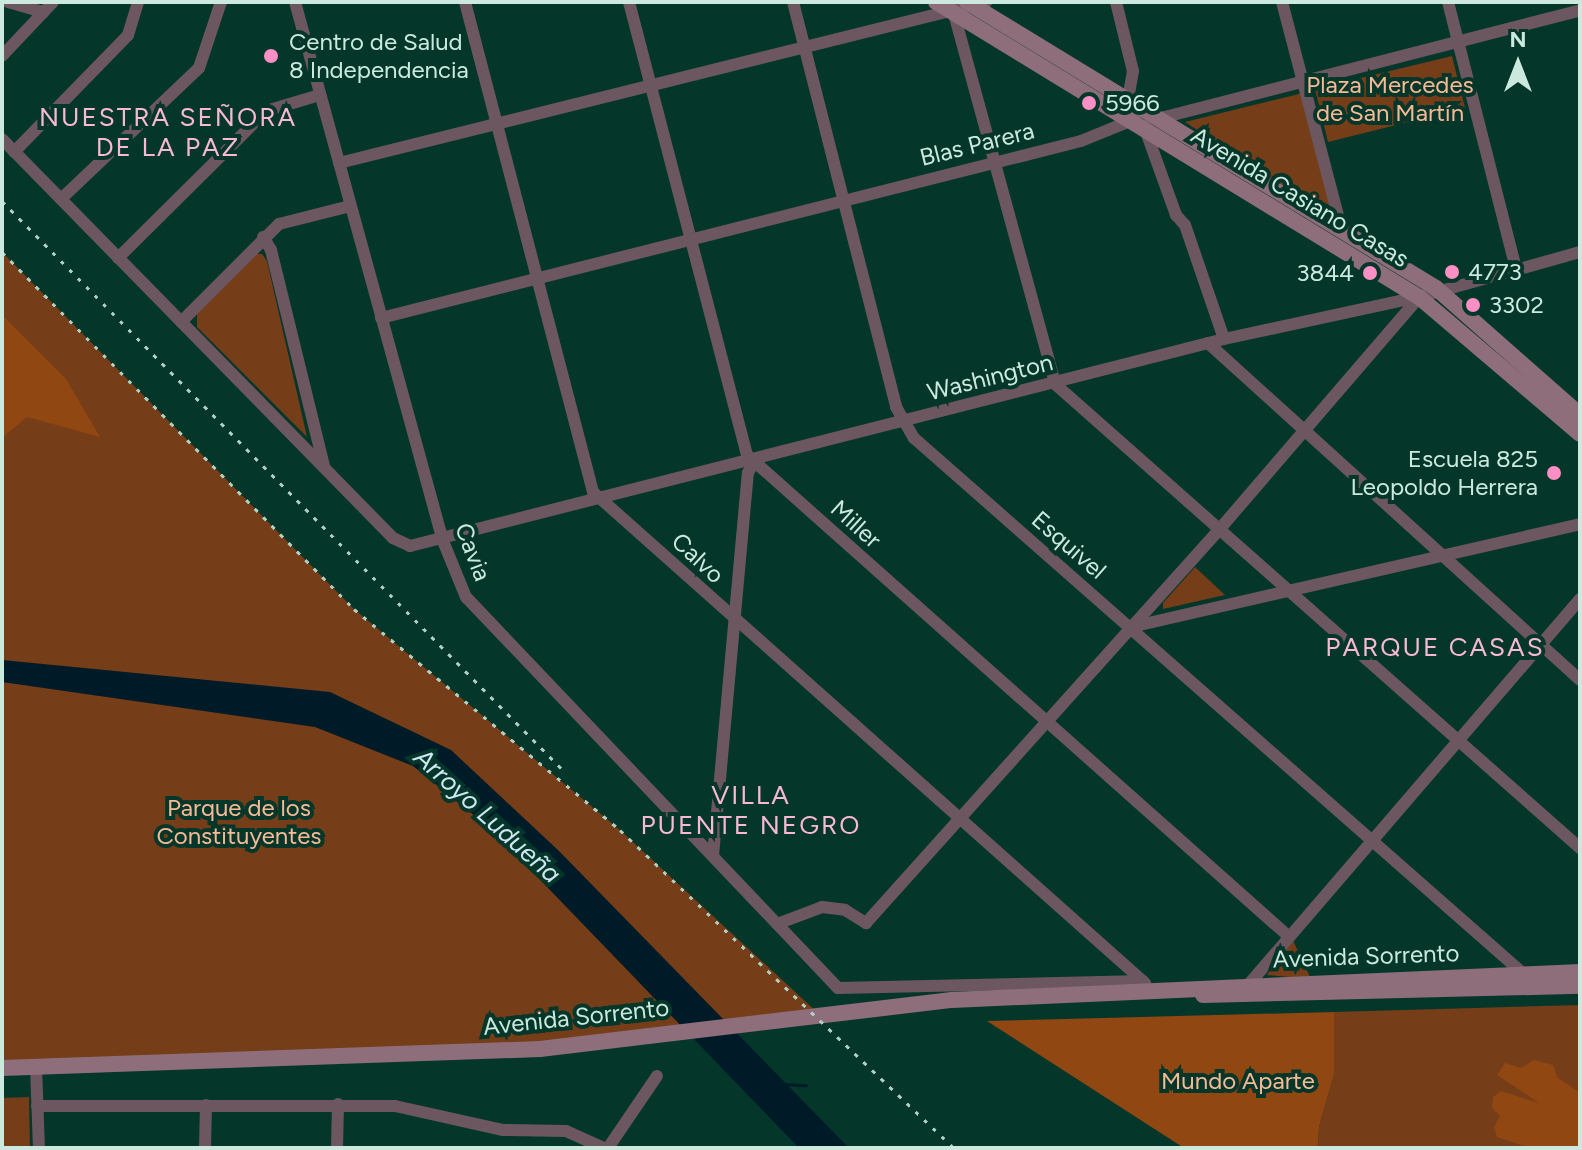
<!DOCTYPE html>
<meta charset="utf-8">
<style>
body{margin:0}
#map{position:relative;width:1582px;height:1150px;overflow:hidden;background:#05362a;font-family:Figtree,sans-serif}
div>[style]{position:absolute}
.green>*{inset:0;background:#753d18}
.forest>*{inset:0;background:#904712}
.water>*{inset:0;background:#001b28}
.stream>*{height:3px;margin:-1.5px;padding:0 1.5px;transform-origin:1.5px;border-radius:1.5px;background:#001b28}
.minor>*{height:12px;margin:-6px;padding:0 6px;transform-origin:6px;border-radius:6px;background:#6c5760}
.secondary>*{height:16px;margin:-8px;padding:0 8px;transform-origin:8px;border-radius:8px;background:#8f6e7c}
.rail>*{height:3px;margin-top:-1.5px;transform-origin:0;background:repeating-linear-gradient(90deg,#b0d0c5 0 4px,transparent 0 12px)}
.dots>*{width:22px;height:22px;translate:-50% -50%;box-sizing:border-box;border:4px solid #05362a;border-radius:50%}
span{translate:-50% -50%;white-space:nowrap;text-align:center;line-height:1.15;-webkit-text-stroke:8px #05362a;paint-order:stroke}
.poi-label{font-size:24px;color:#cce9de}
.left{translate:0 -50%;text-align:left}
.right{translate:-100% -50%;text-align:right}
.park-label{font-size:24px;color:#f8ba96}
.street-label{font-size:24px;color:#cce9de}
.neighbourhood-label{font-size:26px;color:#f8b9d5;letter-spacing:2px}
.water-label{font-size:26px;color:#d0e7f3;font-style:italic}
.frame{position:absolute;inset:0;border:4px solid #cce9de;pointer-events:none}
.north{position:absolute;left:1478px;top:24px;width:80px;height:80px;-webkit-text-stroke:6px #05362a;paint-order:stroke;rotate:0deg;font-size:22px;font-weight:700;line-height:32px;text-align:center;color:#cce9de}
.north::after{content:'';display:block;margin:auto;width:28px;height:36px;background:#cce9de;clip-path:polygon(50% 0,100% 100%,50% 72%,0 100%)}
</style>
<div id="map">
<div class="green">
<div style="clip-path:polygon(1452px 56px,1465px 108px,1328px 142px,1315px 89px)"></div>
<div style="clip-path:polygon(1303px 93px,1334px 219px,1185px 122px)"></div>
<div style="clip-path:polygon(2px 252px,354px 609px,620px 830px,819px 1014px,540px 1049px,2px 1068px)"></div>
<div style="clip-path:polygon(253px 254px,262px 254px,267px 261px,307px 437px,197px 327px,197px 309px)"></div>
<div style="clip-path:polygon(1195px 567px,1225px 595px,1163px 609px,1163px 603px)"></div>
<div style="clip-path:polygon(1290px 934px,1311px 979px,1267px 975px)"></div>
<div style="clip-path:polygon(1580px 1005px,1580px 1148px,1318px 1148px,1319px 1127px,1334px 1075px,1334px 1012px)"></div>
<div style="clip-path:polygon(29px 1097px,30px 1148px,2px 1148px,2px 1098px)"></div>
</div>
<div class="forest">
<div style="clip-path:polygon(2px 315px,66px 379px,100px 437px,27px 417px,2px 438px)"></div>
<div style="clip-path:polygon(1334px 1012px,1334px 1075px,1319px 1127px,1318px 1148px,1184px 1148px,987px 1021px)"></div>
<div style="clip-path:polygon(1534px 1060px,1553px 1065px,1557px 1077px,1580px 1093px,1580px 1148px,1531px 1148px,1497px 1137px,1494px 1127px,1500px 1116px,1492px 1108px,1493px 1097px,1501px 1091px,1539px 1103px,1497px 1075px,1505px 1063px,1521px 1068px)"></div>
</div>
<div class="water">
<div style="clip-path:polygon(2px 660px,330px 692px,451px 750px,559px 851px,849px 1148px,799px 1148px,491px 829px,413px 766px,315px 727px,2px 682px)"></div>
</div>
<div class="stream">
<div style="left:784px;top:1084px;width:22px;rotate:3deg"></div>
</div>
<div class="minor">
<div style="left:8px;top:2px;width:37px;rotate:16deg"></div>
<div style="left:295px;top:2px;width:559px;rotate:74.65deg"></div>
<div style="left:443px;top:541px;width:61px;rotate:67.7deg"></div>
<div style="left:466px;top:597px;width:540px;rotate:46.43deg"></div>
<div style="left:838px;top:988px;width:305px;rotate:-1.3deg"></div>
<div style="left:465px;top:2px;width:506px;rotate:75.36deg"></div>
<div style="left:593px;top:492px;width:739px;rotate:41.65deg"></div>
<div style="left:629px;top:2px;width:468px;rotate:75.4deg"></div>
<div style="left:747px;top:455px;width:722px;rotate:41.63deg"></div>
<div style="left:793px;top:2px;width:418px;rotate:75.7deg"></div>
<div style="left:896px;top:407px;width:36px;rotate:60deg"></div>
<div style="left:914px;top:438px;width:816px;rotate:41.32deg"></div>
<div style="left:1116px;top:2px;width:71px;rotate:76.2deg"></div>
<div style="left:1133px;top:71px;width:29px;rotate:100deg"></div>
<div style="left:1128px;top:100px;width:8px;rotate:60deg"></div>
<div style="left:1282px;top:2px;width:237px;rotate:75.3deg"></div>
<div style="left:1448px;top:2px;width:275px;rotate:75.7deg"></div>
<div style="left:953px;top:10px;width:388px;rotate:74.7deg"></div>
<div style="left:1055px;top:384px;width:701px;rotate:41.47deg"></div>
<div style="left:2px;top:56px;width:74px;rotate:-46.6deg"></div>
<div style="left:1157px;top:119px;width:437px;rotate:-14.4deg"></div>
<div style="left:1144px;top:126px;width:95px;rotate:70.2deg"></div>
<div style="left:1176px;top:215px;width:13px;rotate:48deg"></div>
<div style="left:1185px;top:225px;width:120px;rotate:71.1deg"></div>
<div style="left:2px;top:139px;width:559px;rotate:45.58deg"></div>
<div style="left:393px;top:538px;width:19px;rotate:25deg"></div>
<div style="left:410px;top:546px;width:840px;rotate:-14.27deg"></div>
<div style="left:1224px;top:339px;width:199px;rotate:-12.2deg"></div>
<div style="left:1419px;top:297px;width:167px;rotate:-15.6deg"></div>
<div style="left:14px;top:152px;width:163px;rotate:-45.7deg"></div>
<div style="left:128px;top:35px;width:34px;rotate:-73deg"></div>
<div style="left:339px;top:163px;width:667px;rotate:-13.97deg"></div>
<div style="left:61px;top:199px;width:190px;rotate:-43.5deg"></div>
<div style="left:199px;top:68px;width:70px;rotate:-71.6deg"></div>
<div style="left:263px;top:237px;width:15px;rotate:58deg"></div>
<div style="left:271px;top:250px;width:222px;rotate:76.2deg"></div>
<div style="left:118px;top:258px;width:209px;rotate:-44.8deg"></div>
<div style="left:266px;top:111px;width:56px;rotate:-16.5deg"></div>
<div style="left:381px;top:318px;width:722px;rotate:-14.19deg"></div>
<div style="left:1081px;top:141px;width:58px;rotate:-22.2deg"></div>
<div style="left:181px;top:322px;width:139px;rotate:-45deg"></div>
<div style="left:279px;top:224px;width:73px;rotate:-14.2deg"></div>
<div style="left:1208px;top:343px;width:502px;rotate:42.17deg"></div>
<div style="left:1131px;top:627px;width:461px;rotate:-12.9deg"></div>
<div style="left:713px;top:856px;width:385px;rotate:-84.8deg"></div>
<div style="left:748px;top:473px;width:13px;rotate:-63deg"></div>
<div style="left:777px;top:924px;width:48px;rotate:-20.7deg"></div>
<div style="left:822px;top:907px;width:23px;rotate:7deg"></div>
<div style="left:845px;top:910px;width:25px;rotate:32deg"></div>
<div style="left:866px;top:923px;width:527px;rotate:-48.08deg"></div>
<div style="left:1218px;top:531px;width:308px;rotate:-49.3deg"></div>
<div style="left:1243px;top:991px;width:517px;rotate:-49.31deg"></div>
<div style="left:36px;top:1067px;width:81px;rotate:87.9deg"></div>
<div style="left:37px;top:1106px;width:358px"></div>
<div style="left:395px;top:1106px;width:111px;rotate:12.5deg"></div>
<div style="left:503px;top:1130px;width:63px;rotate:0.9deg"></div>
<div style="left:566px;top:1131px;width:42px;rotate:24.1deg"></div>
<div style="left:205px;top:1148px;width:43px;rotate:-88.7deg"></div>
<div style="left:337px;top:1148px;width:44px;rotate:-88.7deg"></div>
<div style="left:608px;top:1148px;width:87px;rotate:-55.8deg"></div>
</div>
<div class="secondary">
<div style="left:936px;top:2px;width:566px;rotate:31.42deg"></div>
<div style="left:1419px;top:297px;width:211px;rotate:40.4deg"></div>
<div style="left:967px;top:2px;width:549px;rotate:31.38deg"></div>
<div style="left:1436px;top:288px;width:192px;rotate:41.4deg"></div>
<div style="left:1203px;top:995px;width:377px;rotate:-1.4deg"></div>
<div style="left:2px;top:1068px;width:538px;rotate:-2.02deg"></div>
<div style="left:540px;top:1049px;width:415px;rotate:-6.8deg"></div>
<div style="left:952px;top:1000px;width:629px;rotate:-2.55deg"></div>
</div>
<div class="rail">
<div style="left:2px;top:201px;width:798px;rotate:45.41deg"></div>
<div style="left:2px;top:252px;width:501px;rotate:45.4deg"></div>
<div style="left:354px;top:609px;width:346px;rotate:39.7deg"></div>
<div style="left:620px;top:830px;width:461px;rotate:43.6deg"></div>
</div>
<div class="dots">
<div style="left:271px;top:56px;background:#fc8fc3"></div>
<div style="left:1089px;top:103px;background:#fc8fc3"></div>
<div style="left:1452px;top:272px;background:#fc8fc3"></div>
<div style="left:1370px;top:273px;background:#fc8fc3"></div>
<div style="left:1473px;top:305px;background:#fc8fc3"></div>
<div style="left:1554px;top:473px;background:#fc8fc3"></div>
</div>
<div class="poi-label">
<span class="left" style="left:289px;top:56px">Centro de Salud<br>8 Independencia</span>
<span class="left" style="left:1105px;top:103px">5966</span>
<span class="left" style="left:1468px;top:272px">4773</span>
<span class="right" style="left:1354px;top:273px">3844</span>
<span class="left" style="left:1489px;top:305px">3302</span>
<span class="right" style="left:1538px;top:473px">Escuela 825<br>Leopoldo Herrera</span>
</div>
<div class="park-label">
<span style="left:1390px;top:99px">Plaza Mercedes<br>de San Martín</span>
<span style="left:239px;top:822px">Parque de los<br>Constituyentes</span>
<span style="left:1238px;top:1081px">Mundo Aparte</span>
</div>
<div class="street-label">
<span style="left:977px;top:144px;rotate:-14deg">Blas Parera</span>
<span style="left:1300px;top:197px;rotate:31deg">Avenida Casiano Casas</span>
<span style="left:990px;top:377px;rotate:-14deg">Washington</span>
<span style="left:856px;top:524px;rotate:42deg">Miller</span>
<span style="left:1069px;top:545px;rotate:41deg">Esquivel</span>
<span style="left:473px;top:552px;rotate:69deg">Cavia</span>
<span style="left:698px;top:558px;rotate:43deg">Calvo</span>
<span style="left:1366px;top:956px;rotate:-2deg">Avenida Sorrento</span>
<span style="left:576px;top:1017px;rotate:-6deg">Avenida Sorrento</span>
</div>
<div class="neighbourhood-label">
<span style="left:168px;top:133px">NUESTRA SEÑORA<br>DE LA PAZ</span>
<span style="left:1435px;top:648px">PARQUE CASAS</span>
<span style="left:751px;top:811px">VILLA<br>PUENTE NEGRO</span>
</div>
<div class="water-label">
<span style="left:487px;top:816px;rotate:42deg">Arroyo Ludueña</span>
</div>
<div class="frame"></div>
<div class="north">N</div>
</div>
